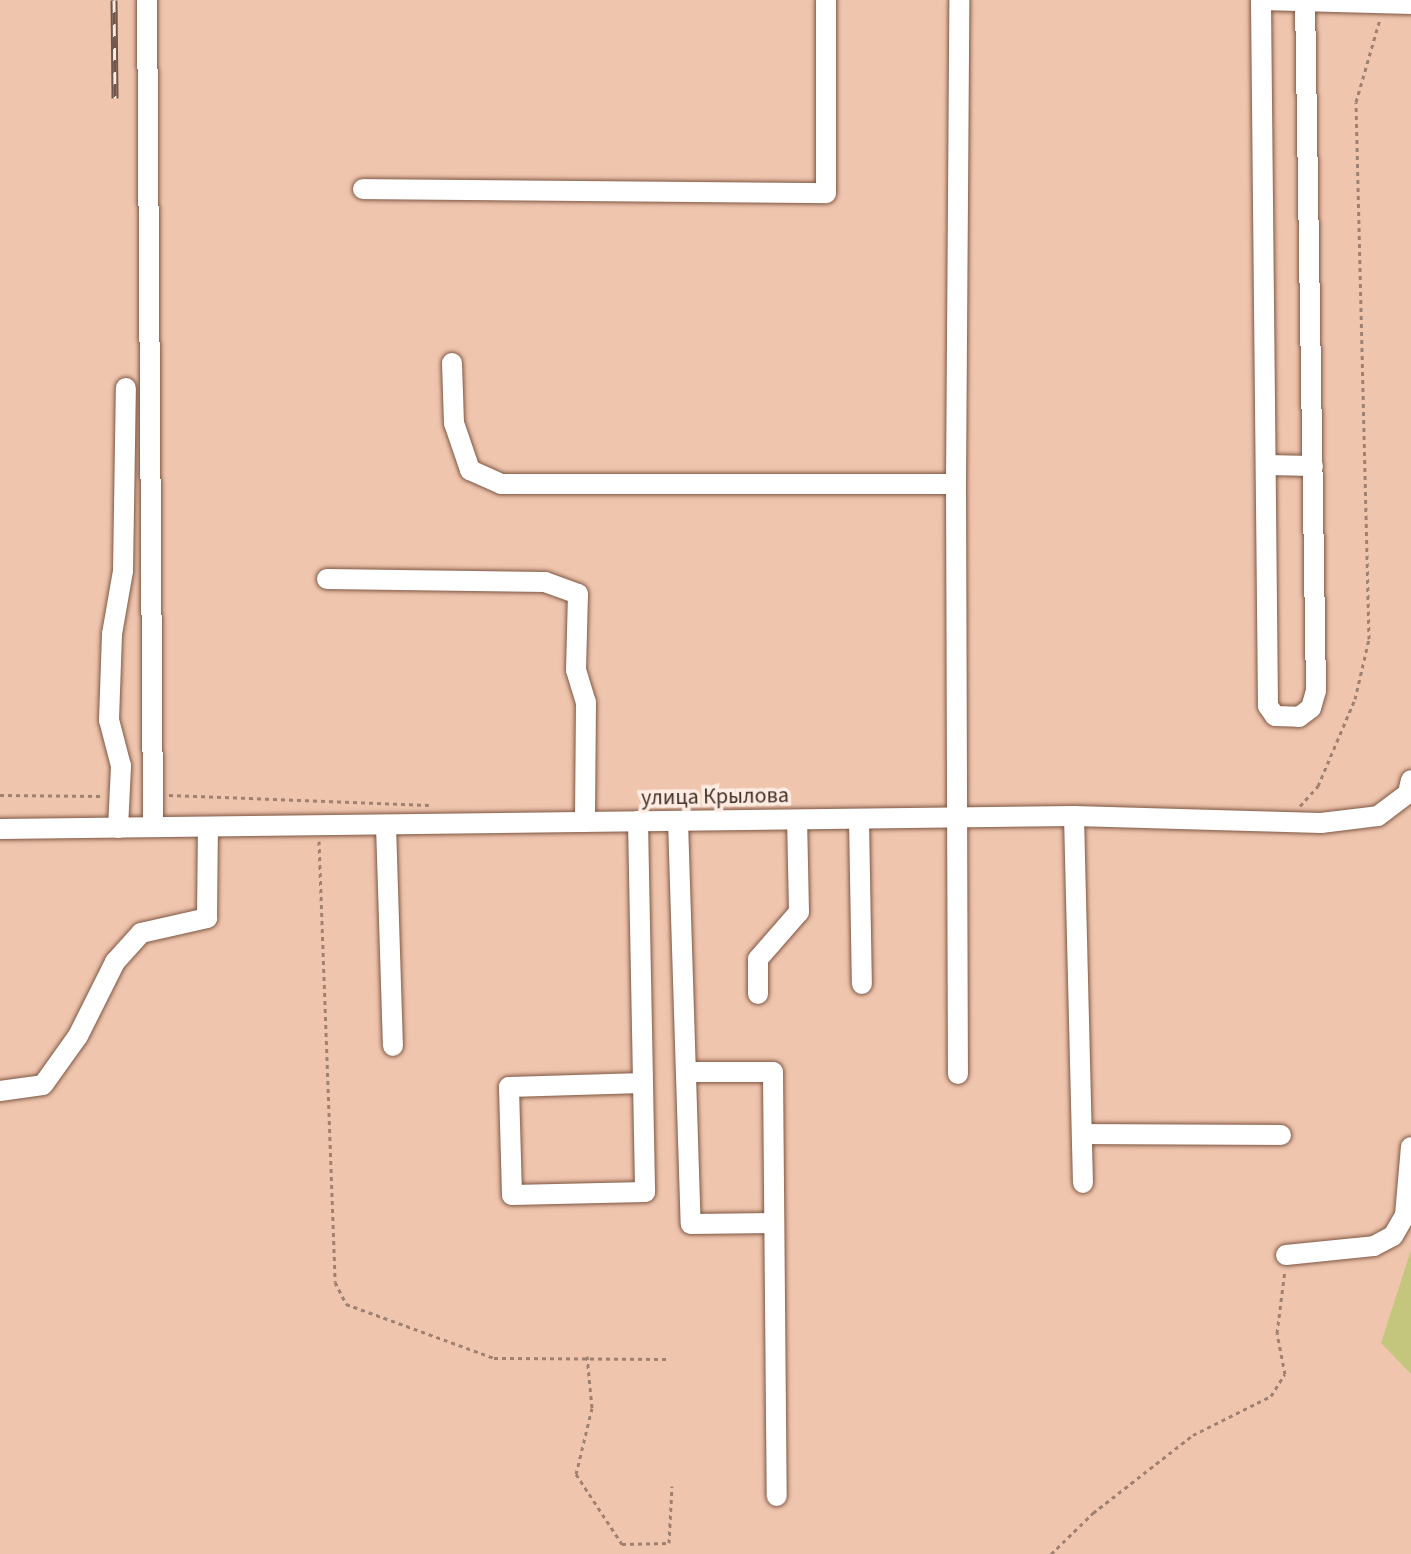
<!DOCTYPE html>
<meta charset="utf-8">
<style>
body{margin:0}
#map{position:relative;width:1411px;height:1554px;overflow:hidden;background:#f0c5ae;font-family:"Source Sans 3",sans-serif}
div>[style]{position:absolute}
.green>*{inset:0;background:#c4c67d}
.path>*{height:3px;margin-top:-1.5px;transform-origin:0;background:repeating-linear-gradient(90deg,#a08171 0 4px,transparent 0 8px)}
.roads{filter:drop-shadow(0 0 2px #7d5743) drop-shadow(0 0 2px #7d5743)}
.minor>*{height:20px;margin:-10px;padding:0 10px;transform-origin:10px;border-radius:10px;background:#fff}
.rail>*{height:7px;margin-top:-3.5px;transform-origin:0;background:repeating-linear-gradient(90deg,#feece3 0 12px,#6f574b 0 24px);box-sizing:border-box;border-block:2px solid #6f574b}
span{translate:-50% -50%;white-space:nowrap;text-align:center;line-height:1.15;-webkit-text-stroke:7px #feece3;paint-order:stroke}
.street-label{font-size:22px;color:#413027}
</style>
<div id="map">
<div class="green">
<div style="clip-path:polygon(1411px 1250px,1411px 1374px,1381px 1343px)"></div>
</div>
<div class="path">
<div style="left:0;top:795px;width:102px;rotate:0.6deg"></div>
<div style="left:169px;top:795px;width:260px;rotate:2.2deg"></div>
<div style="left:1300px;top:806px;width:27px;rotate:-48deg"></div>
<div style="left:1318px;top:786px;width:95px;rotate:-67deg"></div>
<div style="left:1355px;top:699px;width:62px;rotate:-76.9deg"></div>
<div style="left:1369px;top:639px;width:537px;rotate:-91.39deg"></div>
<div style="left:1356px;top:102px;width:86px;rotate:-73.9deg"></div>
<div style="left:319px;top:841px;width:441px;rotate:87.9deg"></div>
<div style="left:335px;top:1282px;width:25px;rotate:63deg"></div>
<div style="left:346px;top:1304px;width:158px;rotate:20deg"></div>
<div style="left:494px;top:1358px;width:172px;rotate:0.3deg"></div>
<div style="left:587px;top:1356px;width:52px;rotate:84.5deg"></div>
<div style="left:592px;top:1408px;width:68px;rotate:103.6deg"></div>
<div style="left:576px;top:1474px;width:84px;rotate:56.7deg"></div>
<div style="left:622px;top:1544px;width:47px;rotate:-1.2deg"></div>
<div style="left:669px;top:1543px;width:57px;rotate:-87deg"></div>
<div style="left:1051px;top:1554px;width:59px;rotate:-44.3deg"></div>
<div style="left:1093px;top:1513px;width:127px;rotate:-38deg"></div>
<div style="left:1193px;top:1435px;width:87px;rotate:-26.6deg"></div>
<div style="left:1271px;top:1396px;width:26px;rotate:-58deg"></div>
<div style="left:1285px;top:1374px;width:42px;rotate:-101deg"></div>
<div style="left:1277px;top:1333px;width:64px;rotate:-82.8deg"></div>
</div>
<div class="roads">
<div class="minor">
<div style="left:147px;top:0;width:827px;rotate:89.58deg"></div>
<div style="left:1261px;top:0;width:150px;rotate:1.5deg"></div>
<div style="left:1261px;top:2px;width:704px;rotate:89.43deg"></div>
<div style="left:1268px;top:706px;width:12px;rotate:55deg"></div>
<div style="left:1275px;top:716px;width:24px;rotate:2deg"></div>
<div style="left:1299px;top:717px;width:15px;rotate:-37deg"></div>
<div style="left:1311px;top:708px;width:18px;rotate:-74deg"></div>
<div style="left:1316px;top:691px;width:691px;rotate:-90.91deg"></div>
<div style="left:363px;top:189px;width:463px;rotate:0.5deg"></div>
<div style="left:826px;top:193px;width:193px;rotate:-90deg"></div>
<div style="left:452px;top:363px;width:60px;rotate:88.1deg"></div>
<div style="left:454px;top:423px;width:50px;rotate:71.2deg"></div>
<div style="left:470px;top:470px;width:34px;rotate:24deg"></div>
<div style="left:501px;top:484px;width:455px"></div>
<div style="left:956px;top:484px;width:590px;rotate:89.81deg"></div>
<div style="left:1266px;top:465px;width:47px;rotate:1.2deg"></div>
<div style="left:956px;top:484px;width:484px;rotate:-89.6deg"></div>
<div style="left:327px;top:579px;width:218px;rotate:0.8deg"></div>
<div style="left:545px;top:582px;width:35px;rotate:20deg"></div>
<div style="left:578px;top:594px;width:76px;rotate:91.5deg"></div>
<div style="left:576px;top:670px;width:34px;rotate:73deg"></div>
<div style="left:586px;top:702px;width:120px;rotate:90.5deg"></div>
<div style="left:1074px;top:816px;width:367px;rotate:88.6deg"></div>
<div style="left:859px;top:819px;width:165px;rotate:89deg"></div>
<div style="left:638px;top:821px;width:262px;rotate:88.9deg"></div>
<div style="left:643px;top:1083px;width:109px;rotate:88.9deg"></div>
<div style="left:645px;top:1192px;width:133px;rotate:178.7deg"></div>
<div style="left:512px;top:1195px;width:108px;rotate:-91.6deg"></div>
<div style="left:509px;top:1087px;width:134px;rotate:-1.7deg"></div>
<div style="left:678px;top:821px;width:403px;rotate:88.2deg"></div>
<div style="left:691px;top:1224px;width:83px;rotate:-0.7deg"></div>
<div style="left:386px;top:825px;width:221px;rotate:88.2deg"></div>
<div style="left:118px;top:828px;width:62px;rotate:-87.2deg"></div>
<div style="left:121px;top:766px;width:48px;rotate:-104.6deg"></div>
<div style="left:109px;top:720px;width:86px;rotate:-88deg"></div>
<div style="left:112px;top:634px;width:64px;rotate:-80.1deg"></div>
<div style="left:123px;top:571px;width:183px;rotate:-89.1deg"></div>
<div style="left:0;top:829px;width:1074px;rotate:-0.69deg"></div>
<div style="left:1074px;top:816px;width:247px;rotate:1.6deg"></div>
<div style="left:1321px;top:823px;width:57px;rotate:-7deg"></div>
<div style="left:1378px;top:816px;width:38px;rotate:-37deg"></div>
<div style="left:1408px;top:793px;width:13px;rotate:-77deg"></div>
<div style="left:758px;top:994px;width:35px;rotate:-90deg"></div>
<div style="left:758px;top:959px;width:62px;rotate:-48.9deg"></div>
<div style="left:799px;top:912px;width:92px;rotate:-91.2deg"></div>
<div style="left:686px;top:1072px;width:87px"></div>
<div style="left:773px;top:1072px;width:424px;rotate:89.5deg"></div>
<div style="left:0;top:1091px;width:43px;rotate:-7.9deg"></div>
<div style="left:43px;top:1085px;width:60px;rotate:-54.5deg"></div>
<div style="left:78px;top:1036px;width:83px;rotate:-63.4deg"></div>
<div style="left:115px;top:962px;width:39px;rotate:-48deg"></div>
<div style="left:141px;top:933px;width:68px;rotate:-12.8deg"></div>
<div style="left:207px;top:918px;width:91px;rotate:-89.4deg"></div>
<div style="left:1082px;top:1134px;width:199px;rotate:0.3deg"></div>
<div style="left:1286px;top:1255px;width:88px;rotate:-5.8deg"></div>
<div style="left:1374px;top:1246px;width:21px;rotate:-28deg"></div>
<div style="left:1393px;top:1236px;width:24px;rotate:-60deg"></div>
<div style="left:1405px;top:1215px;width:68px;rotate:-85deg"></div>
</div>
</div>
<div class="rail">
<div style="left:114px;top:0;width:98px;rotate:89.4deg"></div>
</div>
<div class="street-label">
<span style="left:715px;top:797px;rotate:-1deg">улица Крылова</span>
</div>
</div>
